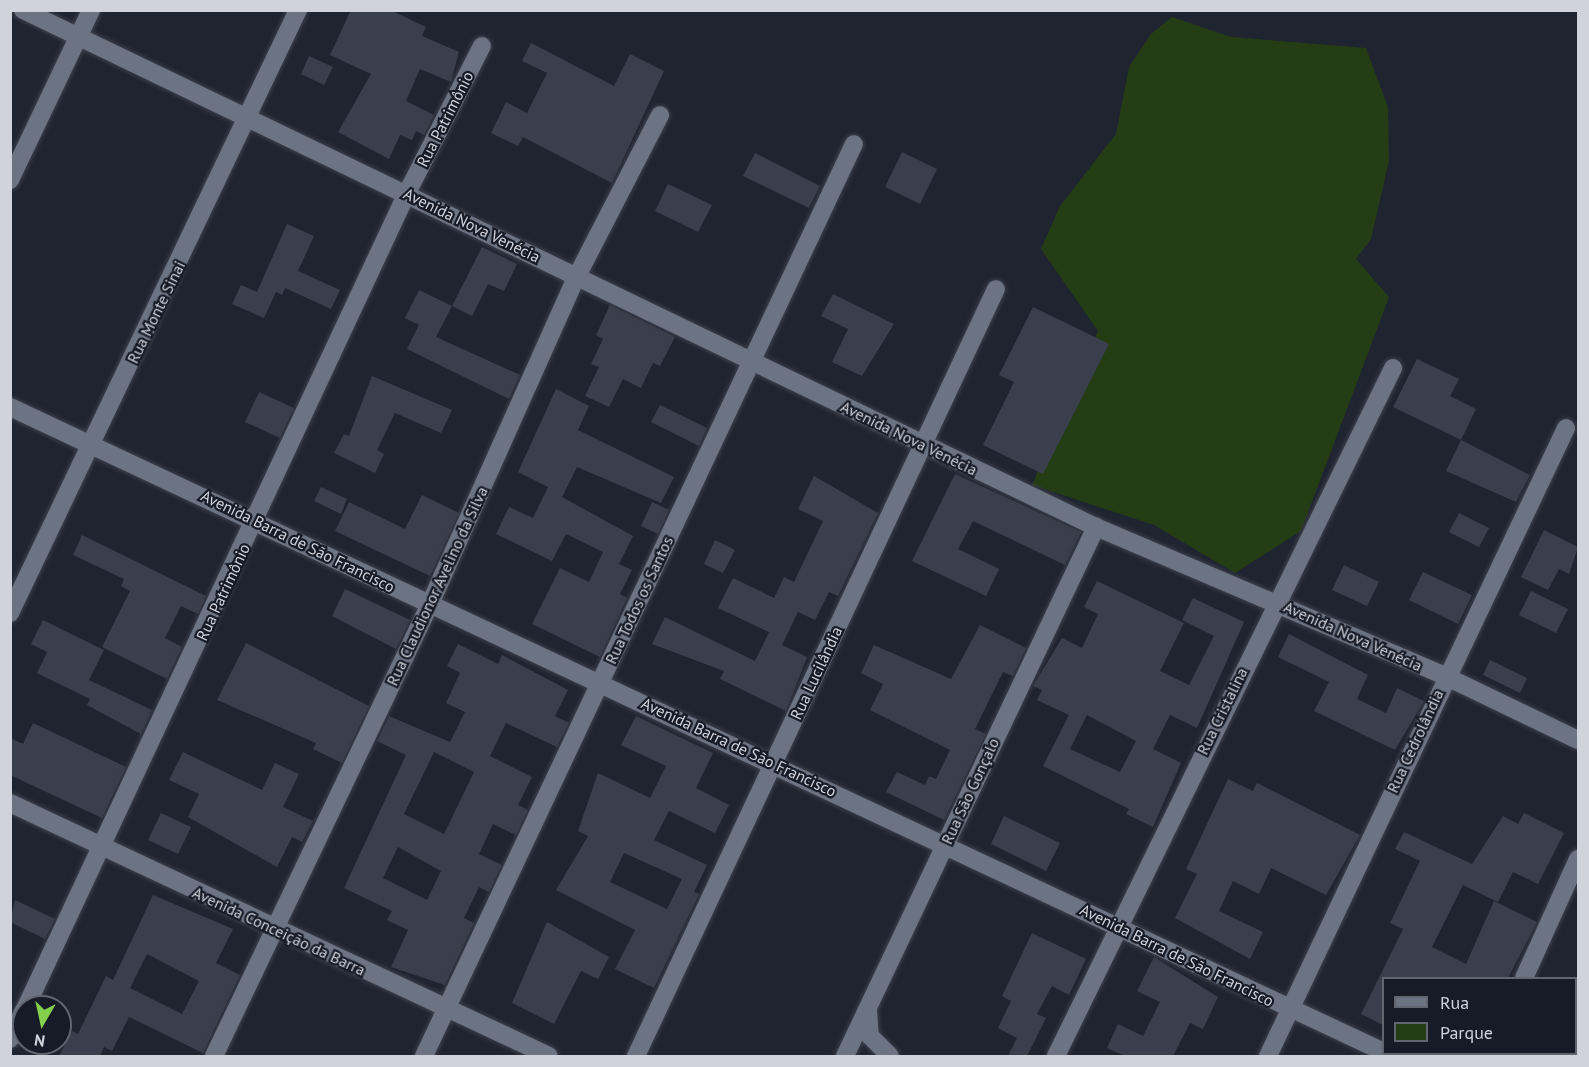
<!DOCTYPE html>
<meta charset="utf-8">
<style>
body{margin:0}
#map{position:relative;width:1589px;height:1067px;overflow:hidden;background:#1f2431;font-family:"PT Sans",sans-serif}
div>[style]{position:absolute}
.green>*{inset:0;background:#253d14}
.building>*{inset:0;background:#3a3f4d}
.roads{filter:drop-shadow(0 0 2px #3d404b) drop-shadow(0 0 2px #3d404b)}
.minor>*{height:18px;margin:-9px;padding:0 9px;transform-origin:9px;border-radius:9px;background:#6c7382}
span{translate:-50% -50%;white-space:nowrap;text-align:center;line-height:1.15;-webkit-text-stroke:4.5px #161b27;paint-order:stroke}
.street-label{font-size:16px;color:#d0d3dc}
.frame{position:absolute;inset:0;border:12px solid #d0d3dc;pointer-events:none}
.legend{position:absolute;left:1382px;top:977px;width:195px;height:78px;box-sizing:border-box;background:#161b27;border:2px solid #60656f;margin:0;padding:8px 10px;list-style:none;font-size:18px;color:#d0d3dc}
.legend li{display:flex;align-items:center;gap:12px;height:30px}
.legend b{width:30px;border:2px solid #60656f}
.north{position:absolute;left:12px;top:995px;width:60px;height:60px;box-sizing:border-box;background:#161b27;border:2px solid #60656f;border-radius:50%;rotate:189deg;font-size:16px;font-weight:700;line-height:24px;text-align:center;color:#d0d3dc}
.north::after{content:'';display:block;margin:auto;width:21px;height:27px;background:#84cf4d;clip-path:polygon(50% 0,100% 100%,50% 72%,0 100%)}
</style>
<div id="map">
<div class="green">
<div style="clip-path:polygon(1172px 17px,1231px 37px,1366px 48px,1388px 107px,1389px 161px,1371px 239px,1356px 259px,1389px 297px,1301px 531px,1235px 573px,1154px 525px,1032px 485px,1098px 331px,1041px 249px,1060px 206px,1116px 134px,1129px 67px,1151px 34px)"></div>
</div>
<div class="building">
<div style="clip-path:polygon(351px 10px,390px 10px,426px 27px,422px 36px,459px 52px,451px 82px,420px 69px,406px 101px,434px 115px,424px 135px,416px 131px,412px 140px,400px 135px,389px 159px,338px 132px,371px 74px,330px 55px)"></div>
<div style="clip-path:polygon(531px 43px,614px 86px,630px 54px,664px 71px,612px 183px,523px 137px,518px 146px,491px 133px,506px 102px,527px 113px,547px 73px,522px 61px)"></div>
<div style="clip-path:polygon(309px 56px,333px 67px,324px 85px,301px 74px)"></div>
<div style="clip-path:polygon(902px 152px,937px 169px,920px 204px,885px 187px)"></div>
<div style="clip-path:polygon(755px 153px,820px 186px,809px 208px,743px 176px)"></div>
<div style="clip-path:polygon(668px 184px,712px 205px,698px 232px,655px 211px)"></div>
<div style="clip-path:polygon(287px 224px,314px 236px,298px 271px,340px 290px,331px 309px,285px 288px,282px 295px,276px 292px,264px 318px,232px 304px,241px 285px,257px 292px)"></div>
<div style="clip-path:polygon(482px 247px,517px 264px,504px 291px,488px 284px,472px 316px,452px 306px)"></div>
<div style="clip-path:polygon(419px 290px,452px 306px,436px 337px,520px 375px,509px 399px,407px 349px,419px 325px,405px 318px)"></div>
<div style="clip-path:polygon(833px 294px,894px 324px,862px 376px,832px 362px,848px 329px,821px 316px)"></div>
<div style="clip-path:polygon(610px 305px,675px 337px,660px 366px,653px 363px,641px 388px,623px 379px,609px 407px,585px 396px,599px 367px,591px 364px,603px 339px,596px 335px)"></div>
<div style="clip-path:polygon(1033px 307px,1109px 344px,1043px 474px,983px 445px,1014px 382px,999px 375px)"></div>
<div style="clip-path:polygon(1417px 359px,1459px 379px,1450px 396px,1476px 409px,1461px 440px,1393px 407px)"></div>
<div style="clip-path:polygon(372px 376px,452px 410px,441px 433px,395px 413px,377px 450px,384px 454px,375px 473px,334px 453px,344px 434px,349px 436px)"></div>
<div style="clip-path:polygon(556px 389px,589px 406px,578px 430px,674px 477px,661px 503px,577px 467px,562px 497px,633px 536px,619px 564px,632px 570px,620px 594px,627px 598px,600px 657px,532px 624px,560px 568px,589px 582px,603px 552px,566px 534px,552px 561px,496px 534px,509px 507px,533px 518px,548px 487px,518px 472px)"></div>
<div style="clip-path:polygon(259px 392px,294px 408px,280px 438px,245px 422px)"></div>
<div style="clip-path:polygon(660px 405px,707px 428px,699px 446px,651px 422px)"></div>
<div style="clip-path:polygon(1461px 440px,1530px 475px,1516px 502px,1446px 471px)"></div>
<div style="clip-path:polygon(955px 474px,1081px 532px,1065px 565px,973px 521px,958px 549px,999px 569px,986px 596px,912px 561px)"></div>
<div style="clip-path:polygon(814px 476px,878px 513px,838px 596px,829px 592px,815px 620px,798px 612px,782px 645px,807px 657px,786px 711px,720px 679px,724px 671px,652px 644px,665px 617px,755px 661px,769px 632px,718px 608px,733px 578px,774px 598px,784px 577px,794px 582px,823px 521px,798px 509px)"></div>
<div style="clip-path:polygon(321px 487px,347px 499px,341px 514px,314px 501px)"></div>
<div style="clip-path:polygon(422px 495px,459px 513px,430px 576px,335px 531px,349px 502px,405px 529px)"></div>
<div style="clip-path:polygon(652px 502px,669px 510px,658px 534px,641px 526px)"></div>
<div style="clip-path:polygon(1459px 513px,1489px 528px,1479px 547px,1449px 532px)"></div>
<div style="clip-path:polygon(1544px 530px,1578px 547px,1569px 574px,1559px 569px,1548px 590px,1521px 577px)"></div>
<div style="clip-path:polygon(82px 535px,206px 596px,198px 614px,181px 606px,165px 638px,182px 647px,167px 679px,102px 647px,130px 591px,121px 586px,124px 579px,73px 555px)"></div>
<div style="clip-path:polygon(715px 540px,735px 550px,723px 573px,704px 564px)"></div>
<div style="clip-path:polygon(1344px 565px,1379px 582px,1367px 606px,1332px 590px)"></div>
<div style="clip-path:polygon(1423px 572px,1472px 595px,1458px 624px,1409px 600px)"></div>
<div style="clip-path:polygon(evenodd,1097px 581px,1184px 623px,1160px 671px,1189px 685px,1214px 636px,1182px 620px,1193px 598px,1244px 622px,1197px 728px,1170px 715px,1153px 749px,1181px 763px,1153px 827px,1126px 814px,1129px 809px,1043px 766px,1069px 715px,1037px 700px,1042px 690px,1033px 686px,1062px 638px,1082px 648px,1098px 614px,1084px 607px,1097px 581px,1087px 715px,1136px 741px,1120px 772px,1070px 749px,1087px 715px)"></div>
<div style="clip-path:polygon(345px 589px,410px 620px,396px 649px,332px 616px)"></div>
<div style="clip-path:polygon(1531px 591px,1568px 609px,1556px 633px,1519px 615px)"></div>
<div style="clip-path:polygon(43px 620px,104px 650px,89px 680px,152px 710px,141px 734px,87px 705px,90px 699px,37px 673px,47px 652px,31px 644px)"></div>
<div style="clip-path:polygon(980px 625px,1026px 648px,1013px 676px,1003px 672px,975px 729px,986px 734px,944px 820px,886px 792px,897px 772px,925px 785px,929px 776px,936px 779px,950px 750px,870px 710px,883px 684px,861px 673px,874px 645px,951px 679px)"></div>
<div style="clip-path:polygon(1289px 634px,1368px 675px,1357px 699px,1386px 713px,1397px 688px,1424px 701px,1395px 750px,1314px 711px,1329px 682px,1278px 657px)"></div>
<div style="clip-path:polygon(246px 643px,369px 706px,342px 763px,313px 749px,316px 743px,217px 700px)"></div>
<div style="clip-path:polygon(evenodd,458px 644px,498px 664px,502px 655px,568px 690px,555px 716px,569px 723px,557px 747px,506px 723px,490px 756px,532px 777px,518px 805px,528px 810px,516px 835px,493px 824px,479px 854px,502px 865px,489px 892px,479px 887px,464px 918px,474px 923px,445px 985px,391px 967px,408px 930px,387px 920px,392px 911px,344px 888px,406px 755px,377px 741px,389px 716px,450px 742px,465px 712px,446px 703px,460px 673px,447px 666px,458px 644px,434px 752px,474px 772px,444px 834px,404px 814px,434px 752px,458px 644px,398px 847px,441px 871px,427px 900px,383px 878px,398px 847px)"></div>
<div style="clip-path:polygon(1490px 660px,1527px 678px,1520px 693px,1483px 675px)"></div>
<div style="clip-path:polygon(evenodd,636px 716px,713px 753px,696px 788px,729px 805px,715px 833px,669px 811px,654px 840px,707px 865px,694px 892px,699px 894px,654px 988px,615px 969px,635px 930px,556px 890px,588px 836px,578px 831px,598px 773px,650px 798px,666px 766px,621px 745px,636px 716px,624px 853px,682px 879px,667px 909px,610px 882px,624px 853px)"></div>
<div style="clip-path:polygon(33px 723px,126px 767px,102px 818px,10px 775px,10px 738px,23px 744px)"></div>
<div style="clip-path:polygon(183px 752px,262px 790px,275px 763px,299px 774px,283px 807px,313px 821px,302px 842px,292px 837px,277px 867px,188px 817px,199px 794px,169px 780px)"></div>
<div style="clip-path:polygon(1228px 779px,1253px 791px,1257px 783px,1360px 835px,1326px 895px,1271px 868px,1259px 894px,1233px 881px,1219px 911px,1263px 932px,1250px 959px,1175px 918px,1197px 874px,1186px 869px)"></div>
<div style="clip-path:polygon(161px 813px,191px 827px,178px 854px,148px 840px)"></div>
<div style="clip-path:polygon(1524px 813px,1564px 833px,1538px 884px,1513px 872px,1498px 902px,1463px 885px,1432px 947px,1466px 964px,1494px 901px,1537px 922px,1508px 978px,1383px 978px,1383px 1025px,1361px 1014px,1403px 929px,1390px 923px,1420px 861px,1395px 849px,1404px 832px,1472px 864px,1503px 816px,1518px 824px)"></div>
<div style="clip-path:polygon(1004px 816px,1060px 843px,1046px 871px,991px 844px)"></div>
<div style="clip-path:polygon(evenodd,153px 895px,233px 929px,216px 963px,240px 975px,203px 1053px,129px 1017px,112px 1051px,104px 1047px,100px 1056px,59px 1056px,72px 1031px,78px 1034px,106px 976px,113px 980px,153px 895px,147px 954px,199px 981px,182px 1014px,130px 988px,147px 954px)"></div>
<div style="clip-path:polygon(15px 900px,55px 919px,45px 939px,10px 922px)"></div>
<div style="clip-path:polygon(547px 922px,609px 957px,598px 979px,581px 971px,554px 1024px,512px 1003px)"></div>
<div style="clip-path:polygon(1032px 933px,1086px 959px,1069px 995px,1052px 986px,1037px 1014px,1046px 1018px,1027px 1056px,1008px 1056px,1017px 1038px,998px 1028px,1011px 1001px,1002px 996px)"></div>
<div style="clip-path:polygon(1154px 957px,1218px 997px,1203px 1029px,1190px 1023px,1173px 1056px,1125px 1056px,1107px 1048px,1118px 1024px,1143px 1036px,1160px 1002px,1137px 991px)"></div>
</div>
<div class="roads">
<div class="minor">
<div style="left:23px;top:10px;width:1191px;rotate:25.73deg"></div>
<div style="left:1096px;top:527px;width:379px;rotate:23.1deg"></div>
<div style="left:1445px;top:676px;width:148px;rotate:25.7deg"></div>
<div style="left:10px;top:180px;width:188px;rotate:-64.5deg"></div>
<div style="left:10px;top:407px;width:1518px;rotate:25.15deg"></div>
<div style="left:10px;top:613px;width:668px;rotate:-64.47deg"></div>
<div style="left:10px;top:803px;width:595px;rotate:25.14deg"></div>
<div style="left:1524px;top:978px;width:131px;rotate:-65.6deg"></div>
<div style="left:26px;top:1007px;width:899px;rotate:-64.92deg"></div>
<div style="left:407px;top:193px;width:165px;rotate:-63deg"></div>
<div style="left:868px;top:1010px;width:26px;rotate:86deg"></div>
<div style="left:870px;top:1036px;width:28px;rotate:45deg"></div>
<div style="left:10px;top:1039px;width:32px;rotate:-64deg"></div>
<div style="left:214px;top:1056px;width:501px;rotate:-64.46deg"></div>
<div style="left:430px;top:604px;width:359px;rotate:-65.9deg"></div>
<div style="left:577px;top:276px;width:181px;rotate:-62.7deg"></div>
<div style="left:424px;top:1056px;width:1008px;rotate:-64.76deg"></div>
<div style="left:636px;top:1056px;width:847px;rotate:-64.86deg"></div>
<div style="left:845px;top:1056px;width:586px;rotate:-64.62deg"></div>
<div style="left:1056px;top:1056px;width:766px;rotate:-63.9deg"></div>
<div style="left:1268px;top:1056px;width:695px;rotate:-64.61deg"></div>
<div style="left:1488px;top:1056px;width:3px;rotate:-45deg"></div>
</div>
</div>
<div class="street-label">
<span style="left:445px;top:119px;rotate:-63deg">Rua Patrimônio</span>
<span style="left:472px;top:225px;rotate:26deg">Avenida Nova Venécia</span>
<span style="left:156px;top:312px;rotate:-64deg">Rua Monte Sinai</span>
<span style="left:909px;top:438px;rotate:26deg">Avenida Nova Venécia</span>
<span style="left:298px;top:541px;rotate:26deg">Avenida Barra de São Francisco</span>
<span style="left:437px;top:586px;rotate:-65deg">Rua Claudionor Avelino da Silva</span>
<span style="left:223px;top:592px;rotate:-65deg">Rua Patrimônio</span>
<span style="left:639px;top:600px;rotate:-65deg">Rua Todos os Santos</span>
<span style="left:1353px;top:636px;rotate:24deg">Avenida Nova Venécia</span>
<span style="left:816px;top:673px;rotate:-65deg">Rua Lucilândia</span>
<span style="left:1222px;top:711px;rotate:-64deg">Rua Cristalina</span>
<span style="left:1415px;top:741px;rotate:-65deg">Rua Cedrolândia</span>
<span style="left:739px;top:747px;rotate:25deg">Avenida Barra de São Francisco</span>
<span style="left:970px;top:791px;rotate:-65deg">Rua São Gonçalo</span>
<span style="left:279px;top:931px;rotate:25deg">Avenida Conceição da Barra</span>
<span style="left:1177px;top:955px;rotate:26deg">Avenida Barra de São Francisco</span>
</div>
<div class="frame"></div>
<ul class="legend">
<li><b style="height:8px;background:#6c7382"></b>Rua</li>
<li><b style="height:16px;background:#253d14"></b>Parque</li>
</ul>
<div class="north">N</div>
</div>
